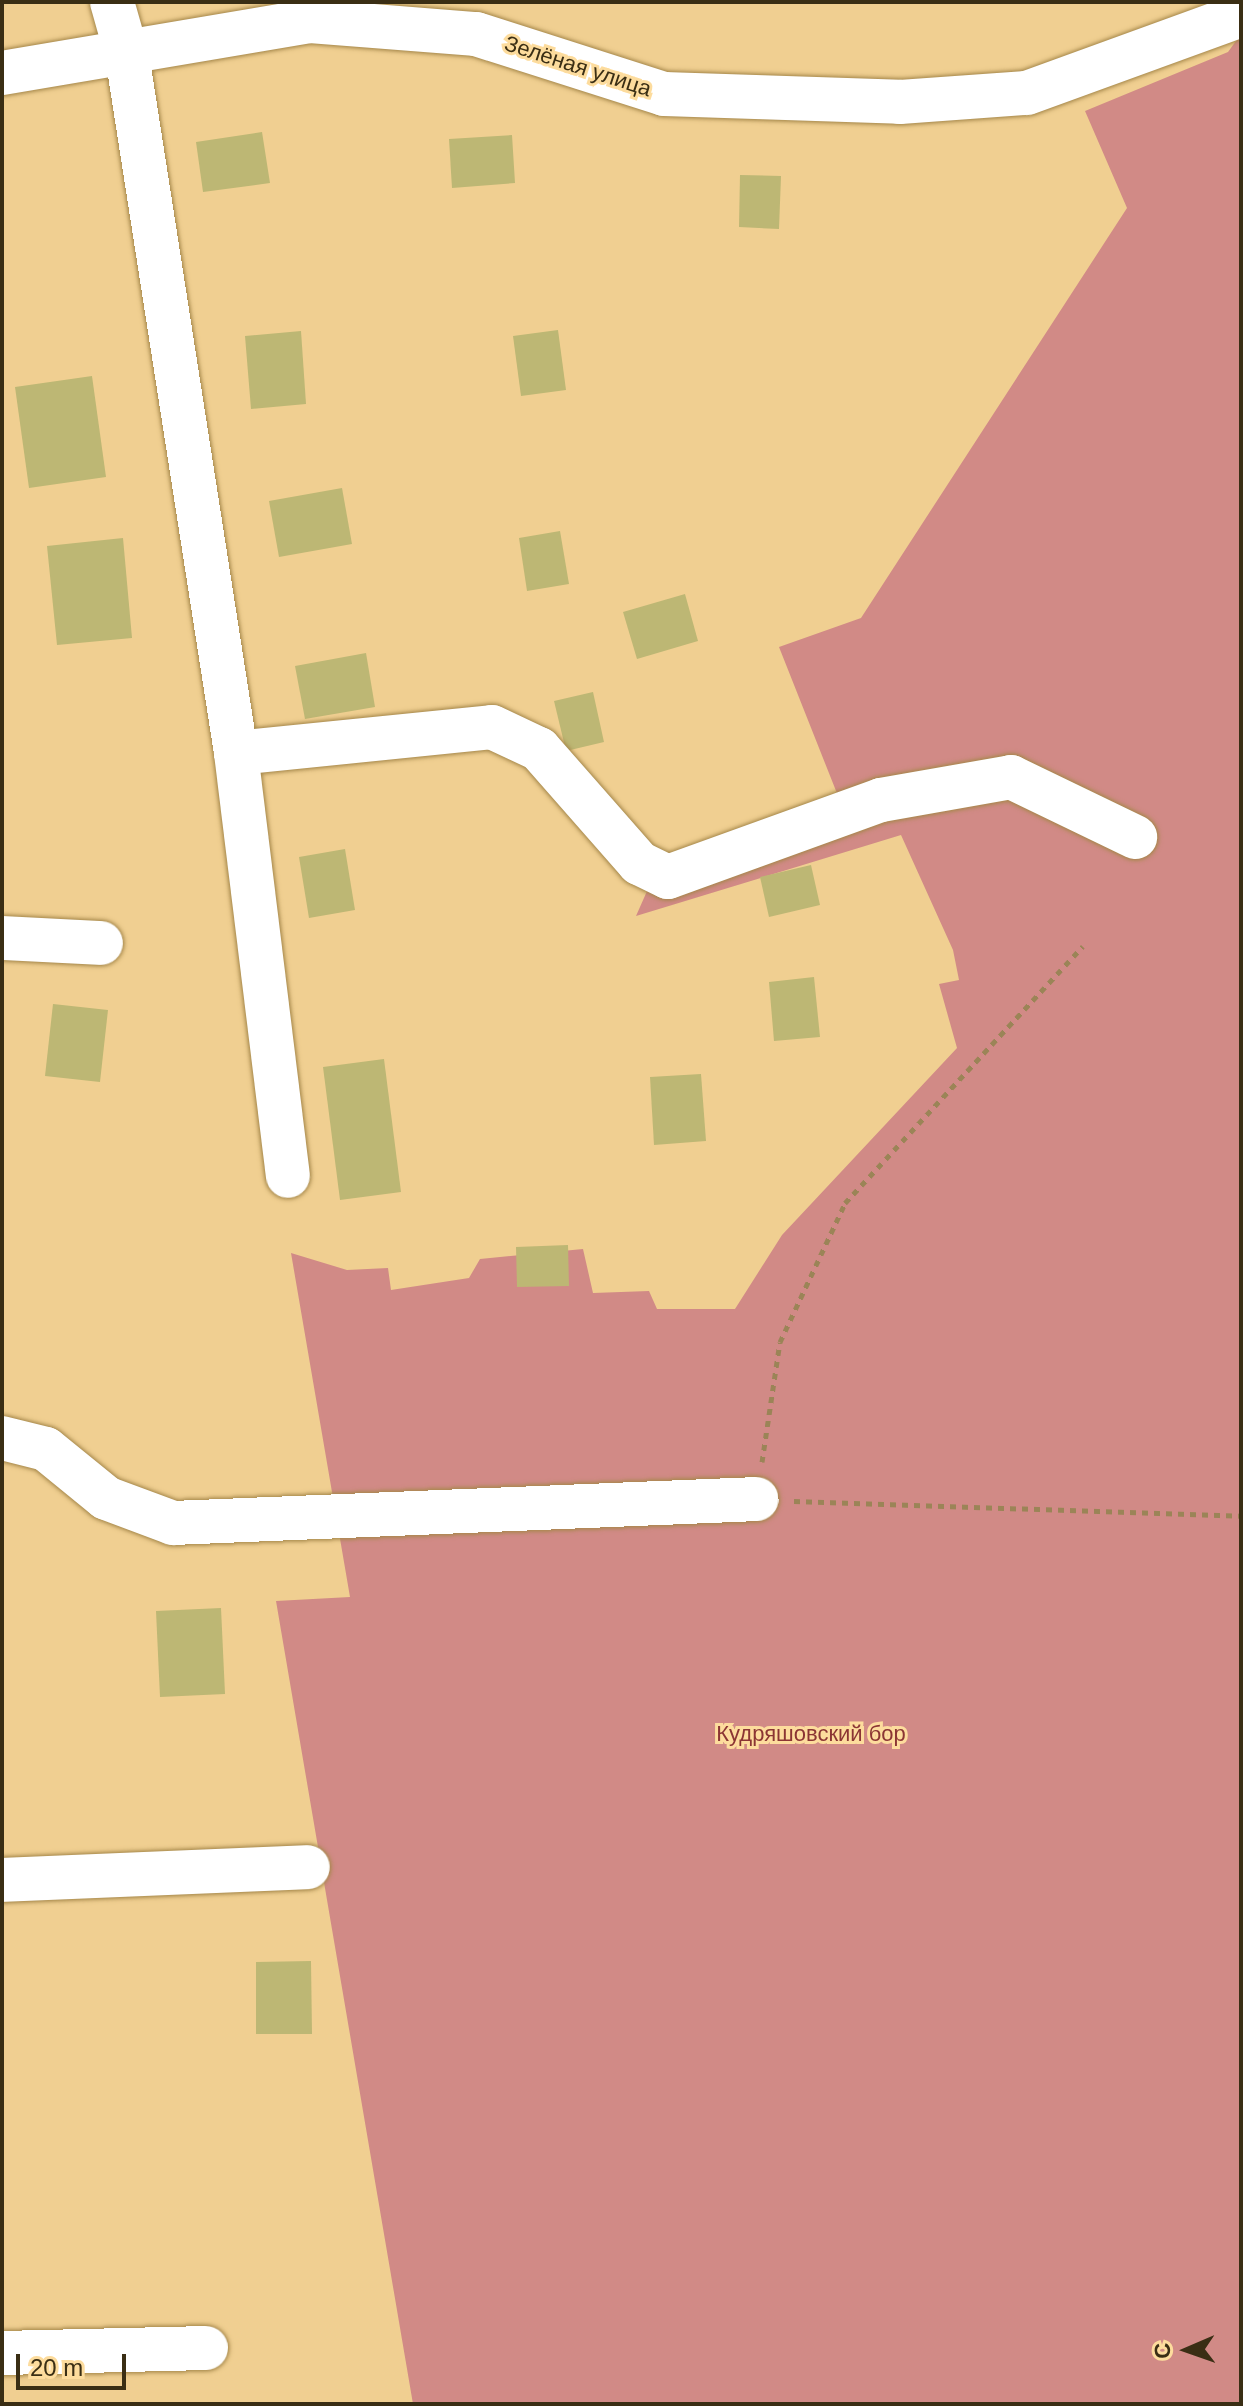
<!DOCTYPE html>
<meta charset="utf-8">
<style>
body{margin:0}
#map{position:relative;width:1243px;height:2406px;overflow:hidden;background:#f0cf91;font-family:Helvetica,sans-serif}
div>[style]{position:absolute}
.forest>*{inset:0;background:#d18a86}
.building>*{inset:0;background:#bdb774}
.path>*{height:5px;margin-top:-2.5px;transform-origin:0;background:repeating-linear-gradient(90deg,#9b8457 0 6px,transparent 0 12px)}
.roads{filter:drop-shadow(0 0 2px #a5874a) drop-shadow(0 0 2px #a5874a)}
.minor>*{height:44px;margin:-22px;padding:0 22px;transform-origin:22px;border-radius:22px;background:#fff}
span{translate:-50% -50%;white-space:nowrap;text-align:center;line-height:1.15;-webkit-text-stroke:6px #fddc9d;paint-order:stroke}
.street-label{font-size:22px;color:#3a2e14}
.park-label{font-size:22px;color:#8b3534}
.frame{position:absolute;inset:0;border:4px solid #3a2e14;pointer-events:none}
.north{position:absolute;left:1147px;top:2310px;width:80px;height:80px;-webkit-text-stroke:6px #fddc9d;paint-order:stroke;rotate:268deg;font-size:22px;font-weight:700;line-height:32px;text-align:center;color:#3a2e14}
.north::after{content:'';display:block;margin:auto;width:28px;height:36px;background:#3a2e14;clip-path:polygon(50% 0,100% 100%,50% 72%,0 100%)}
.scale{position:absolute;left:16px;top:2354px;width:110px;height:36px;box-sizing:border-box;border:4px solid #3a2e14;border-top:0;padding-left:10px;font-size:24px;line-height:28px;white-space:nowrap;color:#3a2e14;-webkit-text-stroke:6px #fddc9d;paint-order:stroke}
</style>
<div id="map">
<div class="forest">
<div style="clip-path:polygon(1241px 34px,1241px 2404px,413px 2404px,276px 1601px,350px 1597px,291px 1253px,347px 1270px,388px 1268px,391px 1290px,469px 1278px,480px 1259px,583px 1249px,593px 1293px,649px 1291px,657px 1309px,735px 1309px,782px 1235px,957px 1048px,939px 984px,959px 980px,953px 950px,901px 835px,636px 916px,655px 873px,842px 806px,779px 647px,861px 618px,1127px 208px,1085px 111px,1228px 52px)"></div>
</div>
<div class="building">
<div style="clip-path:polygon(262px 132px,270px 183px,203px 192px,196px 142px)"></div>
<div style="clip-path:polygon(512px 135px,515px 183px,452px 188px,449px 139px)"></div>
<div style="clip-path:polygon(740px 175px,781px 176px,779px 229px,739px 227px)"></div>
<div style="clip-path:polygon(558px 330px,566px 390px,521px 396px,513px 336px)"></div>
<div style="clip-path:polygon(301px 331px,306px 404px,251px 409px,245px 336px)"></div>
<div style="clip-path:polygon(92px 376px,106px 477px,29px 488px,15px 387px)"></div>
<div style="clip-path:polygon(342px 488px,352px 544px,279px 557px,269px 501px)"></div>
<div style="clip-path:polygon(560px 531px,569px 584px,527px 591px,519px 538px)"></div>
<div style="clip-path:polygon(123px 538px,132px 638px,57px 645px,47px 546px)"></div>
<div style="clip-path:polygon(685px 594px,698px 641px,637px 659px,623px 612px)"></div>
<div style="clip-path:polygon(366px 653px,375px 707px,305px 719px,295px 666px)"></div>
<div style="clip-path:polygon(593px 692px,604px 742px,566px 751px,554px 701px)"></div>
<div style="clip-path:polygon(345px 849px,355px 910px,309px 918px,299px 857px)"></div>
<div style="clip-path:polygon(811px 865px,820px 905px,769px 917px,760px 877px)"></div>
<div style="clip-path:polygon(814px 977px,820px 1037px,774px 1041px,769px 982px)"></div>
<div style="clip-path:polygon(53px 1004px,108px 1010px,100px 1082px,45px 1076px)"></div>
<div style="clip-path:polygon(384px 1059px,401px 1192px,340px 1200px,323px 1067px)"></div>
<div style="clip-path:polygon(701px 1074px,706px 1141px,654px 1145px,650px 1077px)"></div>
<div style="clip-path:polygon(568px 1245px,569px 1286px,517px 1287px,516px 1247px)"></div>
<div style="clip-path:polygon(221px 1608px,225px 1694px,160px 1697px,156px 1611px)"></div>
<div style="clip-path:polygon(311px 1961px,312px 2034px,256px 2034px,256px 1962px)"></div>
</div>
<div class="path">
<div style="left:762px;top:1462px;width:121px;rotate:-81.5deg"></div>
<div style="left:780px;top:1342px;width:153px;rotate:-64.9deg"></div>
<div style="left:845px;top:1203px;width:350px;rotate:-47.2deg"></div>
<div style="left:794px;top:1501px;width:447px;rotate:1.9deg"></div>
</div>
<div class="roads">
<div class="minor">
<div style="left:112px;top:2px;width:55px;rotate:74.2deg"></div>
<div style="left:127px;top:55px;width:706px;rotate:81.12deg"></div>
<div style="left:236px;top:753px;width:426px;rotate:83deg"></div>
<div style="left:2px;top:73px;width:312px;rotate:-9.6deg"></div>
<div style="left:310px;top:21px;width:167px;rotate:4.5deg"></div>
<div style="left:476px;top:34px;width:197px;rotate:17.7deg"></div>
<div style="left:664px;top:94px;width:236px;rotate:1.9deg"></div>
<div style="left:900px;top:102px;width:127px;rotate:-4.1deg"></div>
<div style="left:1027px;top:93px;width:228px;rotate:-20deg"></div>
<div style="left:236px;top:753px;width:257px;rotate:-5.8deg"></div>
<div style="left:492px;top:727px;width:52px;rotate:25.1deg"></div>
<div style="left:539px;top:749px;width:152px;rotate:48.7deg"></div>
<div style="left:639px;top:863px;width:32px;rotate:26deg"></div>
<div style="left:668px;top:877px;width:226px;rotate:-19.9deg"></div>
<div style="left:881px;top:800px;width:132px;rotate:-10deg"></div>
<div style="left:1011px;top:777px;width:138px;rotate:25.8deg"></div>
<div style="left:2px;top:938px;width:99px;rotate:2.9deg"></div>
<div style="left:2px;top:1438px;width:45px;rotate:14deg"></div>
<div style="left:46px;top:1449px;width:77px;rotate:39.2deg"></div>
<div style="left:106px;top:1498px;width:72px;rotate:20.5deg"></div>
<div style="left:173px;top:1523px;width:584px;rotate:-2.35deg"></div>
<div style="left:2px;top:1880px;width:306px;rotate:-2.4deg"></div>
<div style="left:2px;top:2353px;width:204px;rotate:-1.4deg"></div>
</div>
</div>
<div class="street-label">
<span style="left:578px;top:66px;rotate:18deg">Зелёная улица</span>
</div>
<div class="park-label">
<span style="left:811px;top:1734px">Кудряшовский бор</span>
</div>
<div class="frame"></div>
<div class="north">С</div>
<div class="scale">20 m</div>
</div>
